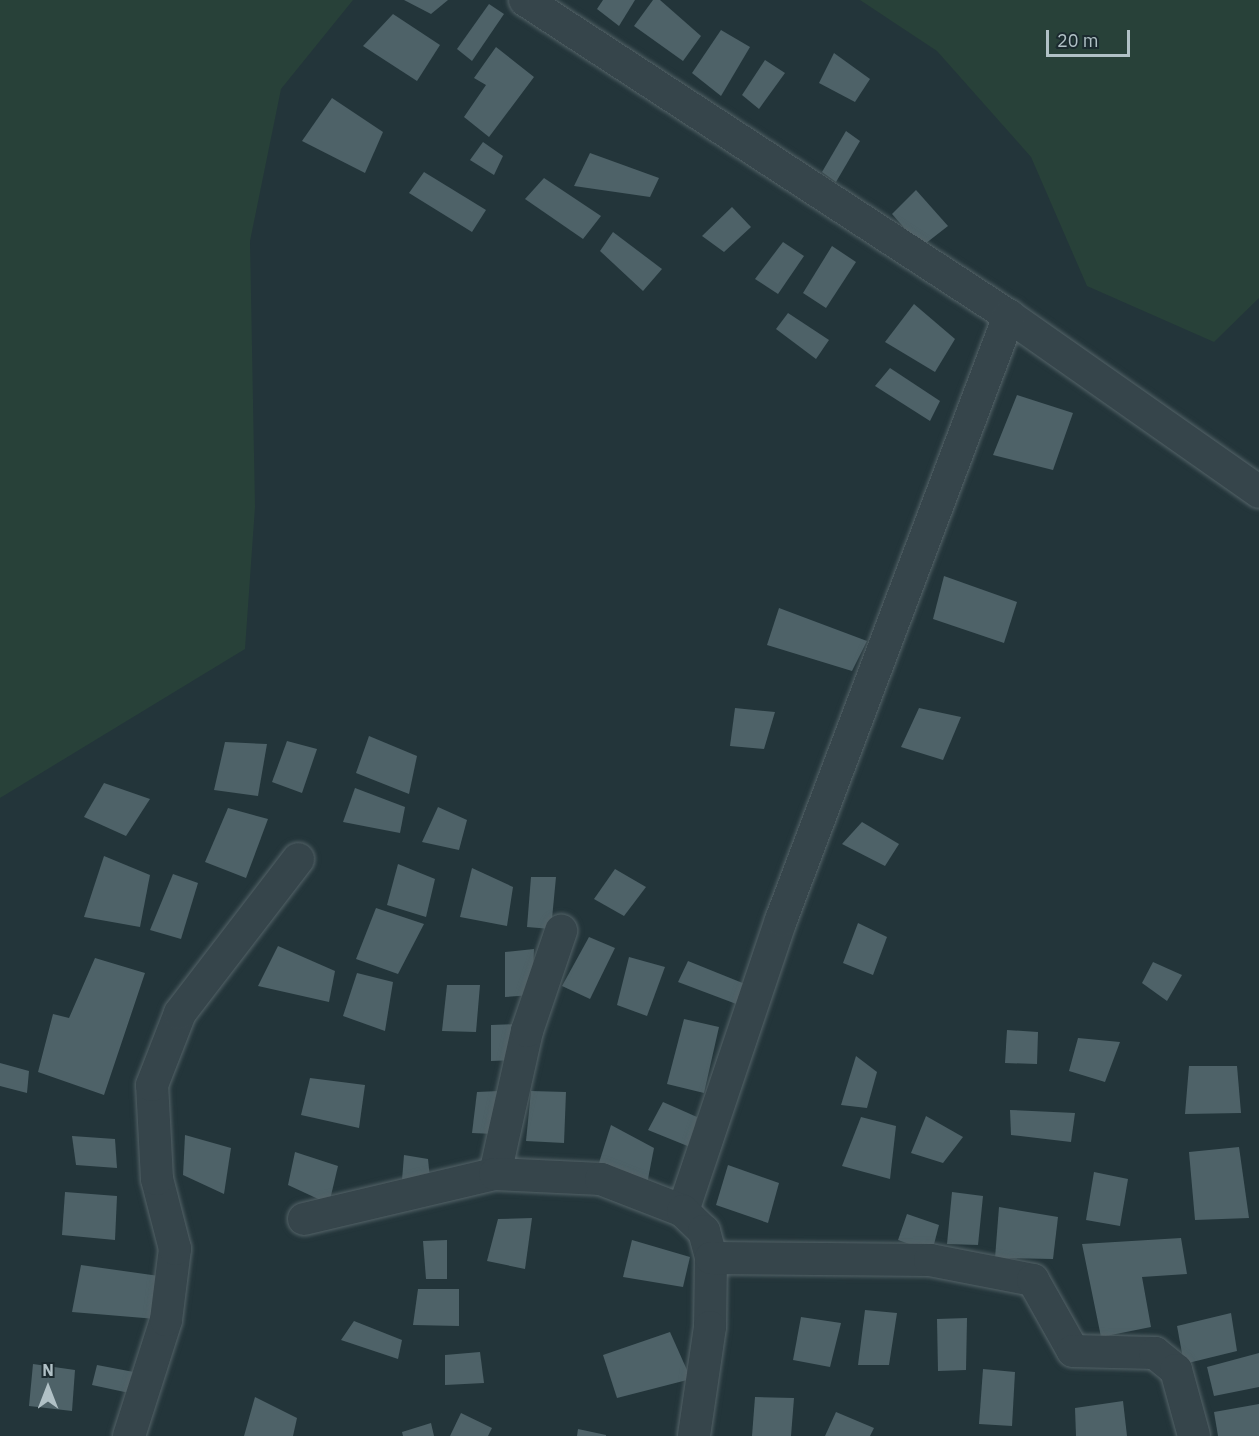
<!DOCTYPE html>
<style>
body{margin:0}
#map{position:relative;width:1259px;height:1436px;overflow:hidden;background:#23353a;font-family:"IBM Plex Sans",sans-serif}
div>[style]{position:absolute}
.green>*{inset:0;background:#284139}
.building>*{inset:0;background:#4e6268}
.roads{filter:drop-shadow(0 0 2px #546368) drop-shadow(0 0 2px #546368)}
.minor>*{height:32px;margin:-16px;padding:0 16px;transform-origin:16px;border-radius:16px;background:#36454b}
span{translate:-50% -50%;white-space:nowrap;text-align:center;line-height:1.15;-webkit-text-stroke:4.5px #1b2a2f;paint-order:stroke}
.north{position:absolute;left:18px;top:1358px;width:60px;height:60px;-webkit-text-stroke:4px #1b2a2f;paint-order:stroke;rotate:0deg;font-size:16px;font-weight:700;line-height:24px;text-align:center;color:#b1c1c6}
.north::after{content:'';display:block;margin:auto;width:21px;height:27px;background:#b1c1c6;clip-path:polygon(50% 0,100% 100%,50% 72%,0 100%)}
.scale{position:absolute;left:1046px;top:30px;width:84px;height:27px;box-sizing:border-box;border:3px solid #b1c1c6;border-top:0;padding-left:8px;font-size:18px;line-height:21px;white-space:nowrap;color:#b1c1c6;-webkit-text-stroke:4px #1b2a2f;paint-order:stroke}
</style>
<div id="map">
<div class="green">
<div style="clip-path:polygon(0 0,353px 0,281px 89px,250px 241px,255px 507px,245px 649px,0 798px)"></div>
<div style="clip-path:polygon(860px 0,1259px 0,1259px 298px,1214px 342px,1087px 286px,1031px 157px,937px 51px)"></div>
</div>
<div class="building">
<div style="clip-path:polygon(404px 0,448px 0,431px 14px)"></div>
<div style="clip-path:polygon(603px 0,635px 0,619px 26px,597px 9px)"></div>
<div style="clip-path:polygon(653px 0,660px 0,701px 36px,683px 61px,634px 26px)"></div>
<div style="clip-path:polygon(489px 4px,504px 14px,472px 61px,457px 49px)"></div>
<div style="clip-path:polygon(393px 14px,440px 45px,417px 81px,363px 46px)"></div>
<div style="clip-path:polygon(721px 30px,750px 47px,721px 96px,692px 73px)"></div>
<div style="clip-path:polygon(496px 47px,534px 77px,489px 137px,464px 117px,486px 85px,474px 78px)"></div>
<div style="clip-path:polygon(834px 53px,870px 79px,855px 102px,819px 83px)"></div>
<div style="clip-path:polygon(765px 60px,785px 73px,759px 109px,742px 95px)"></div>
<div style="clip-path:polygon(332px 98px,383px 132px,365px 173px,302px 141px)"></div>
<div style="clip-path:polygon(846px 131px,860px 141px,836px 182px,822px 172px)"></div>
<div style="clip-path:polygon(483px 142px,503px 156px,494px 175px,470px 160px)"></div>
<div style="clip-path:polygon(590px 153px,659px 178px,650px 197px,574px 186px)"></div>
<div style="clip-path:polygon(424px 172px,486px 210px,472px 232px,409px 193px)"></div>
<div style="clip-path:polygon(544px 178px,601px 216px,583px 239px,525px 199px)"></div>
<div style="clip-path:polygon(916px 190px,948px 226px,921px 247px,892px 214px)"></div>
<div style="clip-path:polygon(732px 207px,751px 227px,724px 252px,702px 236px)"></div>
<div style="clip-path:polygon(613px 232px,662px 269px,643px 291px,600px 251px)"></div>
<div style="clip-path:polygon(783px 242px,804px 256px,778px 294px,755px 279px)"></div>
<div style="clip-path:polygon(832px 246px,856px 262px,826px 308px,803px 293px)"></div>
<div style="clip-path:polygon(914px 304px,955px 339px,935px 372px,885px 342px)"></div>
<div style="clip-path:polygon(788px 313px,829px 340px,816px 359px,776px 329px)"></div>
<div style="clip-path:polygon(890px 368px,940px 401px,930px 421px,875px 386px)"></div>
<div style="clip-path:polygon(1017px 395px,1073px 413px,1053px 470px,993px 455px)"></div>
<div style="clip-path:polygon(944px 576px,1017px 602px,1004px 643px,933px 619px)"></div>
<div style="clip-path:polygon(779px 608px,867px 641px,852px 671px,767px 645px)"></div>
<div style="clip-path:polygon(735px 708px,775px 712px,764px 749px,730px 746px)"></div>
<div style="clip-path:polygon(919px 708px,961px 717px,943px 760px,901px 747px)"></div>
<div style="clip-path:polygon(369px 736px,417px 756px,409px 794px,356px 773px)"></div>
<div style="clip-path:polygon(287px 741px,317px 749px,302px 793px,272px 782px)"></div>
<div style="clip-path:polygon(225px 742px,267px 744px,258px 796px,214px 790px)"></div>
<div style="clip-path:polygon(104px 783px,150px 799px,126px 836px,84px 817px)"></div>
<div style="clip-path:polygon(355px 788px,405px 807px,400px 833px,343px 822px)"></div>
<div style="clip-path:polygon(438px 807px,467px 820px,459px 850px,422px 842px)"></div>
<div style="clip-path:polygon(228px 808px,268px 819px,246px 878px,205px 862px)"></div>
<div style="clip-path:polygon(862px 822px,899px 844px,885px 866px,842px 844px)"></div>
<div style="clip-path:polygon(104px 856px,150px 875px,140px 927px,84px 917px)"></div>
<div style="clip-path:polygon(398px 864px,435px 879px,426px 917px,387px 905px)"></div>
<div style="clip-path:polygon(472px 868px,513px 887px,507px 926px,460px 917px)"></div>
<div style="clip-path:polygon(615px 869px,646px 887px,624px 916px,594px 899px)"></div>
<div style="clip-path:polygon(173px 874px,198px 883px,181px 939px,150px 930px)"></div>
<div style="clip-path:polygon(531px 877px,556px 877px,551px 929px,527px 927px)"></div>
<div style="clip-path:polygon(376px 908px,424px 924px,398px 974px,356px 959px)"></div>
<div style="clip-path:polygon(858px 923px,887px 937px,873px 975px,843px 963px)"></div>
<div style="clip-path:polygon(589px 937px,615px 948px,590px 999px,562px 986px)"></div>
<div style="clip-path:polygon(278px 946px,335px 971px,329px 1002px,258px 986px)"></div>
<div style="clip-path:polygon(534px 949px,532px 995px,505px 997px,505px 952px)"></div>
<div style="clip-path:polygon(629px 957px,665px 967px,647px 1016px,617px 1005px)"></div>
<div style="clip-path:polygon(95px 958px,145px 973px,104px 1095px,38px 1072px,53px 1014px,69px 1018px)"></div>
<div style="clip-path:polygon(688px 961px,750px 986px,739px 1005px,678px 982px)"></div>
<div style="clip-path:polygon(1153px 962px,1182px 975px,1167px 1001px,1142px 983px)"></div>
<div style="clip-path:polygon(357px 973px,393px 982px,385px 1031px,343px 1016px)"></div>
<div style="clip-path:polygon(447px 985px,480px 985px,476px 1032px,442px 1031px)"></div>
<div style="clip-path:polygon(684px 1019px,719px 1027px,704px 1093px,667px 1084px)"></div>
<div style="clip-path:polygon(519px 1024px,514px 1060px,491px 1061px,491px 1025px)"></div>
<div style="clip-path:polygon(1007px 1030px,1038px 1032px,1037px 1064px,1005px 1063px)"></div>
<div style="clip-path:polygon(1078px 1038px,1120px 1042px,1105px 1082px,1069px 1071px)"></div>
<div style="clip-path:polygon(856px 1056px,877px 1072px,867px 1108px,841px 1105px)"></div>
<div style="clip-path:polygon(0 1063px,29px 1071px,27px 1093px,0 1086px)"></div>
<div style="clip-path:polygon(1189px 1066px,1237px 1066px,1241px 1113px,1185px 1114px)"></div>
<div style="clip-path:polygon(310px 1078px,365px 1085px,359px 1128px,301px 1115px)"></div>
<div style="clip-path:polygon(499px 1091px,494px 1134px,472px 1133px,477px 1092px)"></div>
<div style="clip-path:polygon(531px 1091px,566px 1092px,564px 1143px,526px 1141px)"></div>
<div style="clip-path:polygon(663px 1102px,697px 1117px,690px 1147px,648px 1130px)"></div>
<div style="clip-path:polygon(1010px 1110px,1075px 1113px,1071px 1142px,1011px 1135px)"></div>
<div style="clip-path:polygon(926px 1116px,963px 1137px,943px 1163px,911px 1153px)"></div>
<div style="clip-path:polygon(861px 1117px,896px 1126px,890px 1179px,842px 1166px)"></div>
<div style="clip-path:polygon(611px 1125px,654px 1148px,647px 1184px,597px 1169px)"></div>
<div style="clip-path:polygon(185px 1135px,231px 1148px,224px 1194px,183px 1175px)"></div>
<div style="clip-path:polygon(72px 1136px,115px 1139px,117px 1168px,76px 1165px)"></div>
<div style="clip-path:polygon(1239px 1147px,1249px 1218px,1195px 1220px,1189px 1152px)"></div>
<div style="clip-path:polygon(295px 1152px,338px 1166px,329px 1204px,288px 1185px)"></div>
<div style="clip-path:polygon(404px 1155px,428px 1159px,430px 1179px,402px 1180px)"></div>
<div style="clip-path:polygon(728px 1165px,779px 1183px,768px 1223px,716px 1205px)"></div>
<div style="clip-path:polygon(1094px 1172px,1128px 1179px,1120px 1226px,1086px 1220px)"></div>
<div style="clip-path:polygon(65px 1192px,117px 1196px,115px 1240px,62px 1235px)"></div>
<div style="clip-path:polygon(952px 1192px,983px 1196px,978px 1245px,947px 1244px)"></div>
<div style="clip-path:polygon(999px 1207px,1058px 1217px,1053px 1259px,995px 1258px)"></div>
<div style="clip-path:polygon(907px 1214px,939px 1225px,932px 1252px,898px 1240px)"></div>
<div style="clip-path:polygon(532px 1218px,525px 1269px,487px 1261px,498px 1219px)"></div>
<div style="clip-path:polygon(1181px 1238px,1187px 1274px,1142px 1277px,1151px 1327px,1101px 1337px,1082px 1244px)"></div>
<div style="clip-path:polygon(447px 1240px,447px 1279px,426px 1279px,423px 1241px)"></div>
<div style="clip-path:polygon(632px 1240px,690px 1257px,683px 1287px,623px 1277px)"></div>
<div style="clip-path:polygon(81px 1265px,159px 1276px,156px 1319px,72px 1312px)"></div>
<div style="clip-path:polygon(418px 1289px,459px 1289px,459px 1326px,413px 1325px)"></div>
<div style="clip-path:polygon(865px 1310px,897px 1313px,889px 1365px,858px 1365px)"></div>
<div style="clip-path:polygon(1231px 1313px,1237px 1351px,1184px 1364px,1177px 1326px)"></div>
<div style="clip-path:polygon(801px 1317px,841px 1323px,830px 1367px,793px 1360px)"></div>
<div style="clip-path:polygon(967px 1318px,966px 1370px,938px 1371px,937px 1319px)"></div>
<div style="clip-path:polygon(354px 1321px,402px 1340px,398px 1359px,341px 1340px)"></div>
<div style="clip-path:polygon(670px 1332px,691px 1379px,617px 1398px,603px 1355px)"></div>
<div style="clip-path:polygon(480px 1352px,484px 1383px,445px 1385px,445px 1355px)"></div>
<div style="clip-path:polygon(1259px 1353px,1259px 1387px,1214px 1396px,1207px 1367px)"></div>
<div style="clip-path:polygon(33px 1364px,75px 1370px,72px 1411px,29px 1406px)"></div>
<div style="clip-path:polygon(97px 1365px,139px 1373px,134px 1394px,92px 1385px)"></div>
<div style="clip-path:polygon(983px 1369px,1015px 1372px,1012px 1426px,979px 1424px)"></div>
<div style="clip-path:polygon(255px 1397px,297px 1418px,293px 1436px,244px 1436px)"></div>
<div style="clip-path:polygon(755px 1397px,794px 1398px,791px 1436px,752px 1436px)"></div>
<div style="clip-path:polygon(1123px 1401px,1127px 1436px,1076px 1436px,1075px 1408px)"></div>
<div style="clip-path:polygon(1259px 1404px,1259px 1436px,1218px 1436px,1214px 1412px)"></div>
<div style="clip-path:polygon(836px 1412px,874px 1428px,870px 1436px,825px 1436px)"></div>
<div style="clip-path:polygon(461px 1413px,492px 1428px,488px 1436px,450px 1436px)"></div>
<div style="clip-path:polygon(431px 1423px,434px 1436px,403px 1436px,402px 1432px)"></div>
<div style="clip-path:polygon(578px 1429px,606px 1435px,606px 1436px,577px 1436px)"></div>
</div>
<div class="roads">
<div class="minor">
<div style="left:525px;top:0;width:578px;rotate:33.14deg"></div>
<div style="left:1009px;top:316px;width:306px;rotate:35.1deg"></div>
<div style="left:495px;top:1174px;width:147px;rotate:-77.4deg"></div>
<div style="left:527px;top:1031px;width:106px;rotate:-71.2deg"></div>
<div style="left:683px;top:1211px;width:307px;rotate:-71.4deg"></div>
<div style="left:781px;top:920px;width:646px;rotate:-69.32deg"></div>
<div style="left:304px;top:1219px;width:196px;rotate:-13.3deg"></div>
<div style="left:495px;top:1174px;width:106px;rotate:2.7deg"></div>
<div style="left:601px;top:1179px;width:88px;rotate:21.3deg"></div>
<div style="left:683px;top:1211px;width:29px;rotate:44deg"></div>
<div style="left:704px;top:1231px;width:28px;rotate:75deg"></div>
<div style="left:711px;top:1258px;width:69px;rotate:90.8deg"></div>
<div style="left:710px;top:1327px;width:110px;rotate:98.4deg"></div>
<div style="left:711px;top:1258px;width:219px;rotate:0.5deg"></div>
<div style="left:930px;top:1260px;width:105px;rotate:11deg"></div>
<div style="left:1033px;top:1280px;width:81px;rotate:60.6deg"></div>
<div style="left:1073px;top:1351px;width:82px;rotate:1.4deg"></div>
<div style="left:1155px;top:1353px;width:27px;rotate:39deg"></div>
<div style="left:1176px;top:1370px;width:68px;rotate:74.7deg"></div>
<div style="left:129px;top:1436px;width:122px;rotate:-72.3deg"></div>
<div style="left:166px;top:1320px;width:72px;rotate:-82.8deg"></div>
<div style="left:175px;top:1249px;width:72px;rotate:-104.4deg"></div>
<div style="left:157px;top:1179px;width:94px;rotate:-93deg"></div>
<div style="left:152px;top:1085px;width:77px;rotate:-68.7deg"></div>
<div style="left:180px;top:1013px;width:194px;rotate:-52.5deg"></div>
</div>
</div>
<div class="north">N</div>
<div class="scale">20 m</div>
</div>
